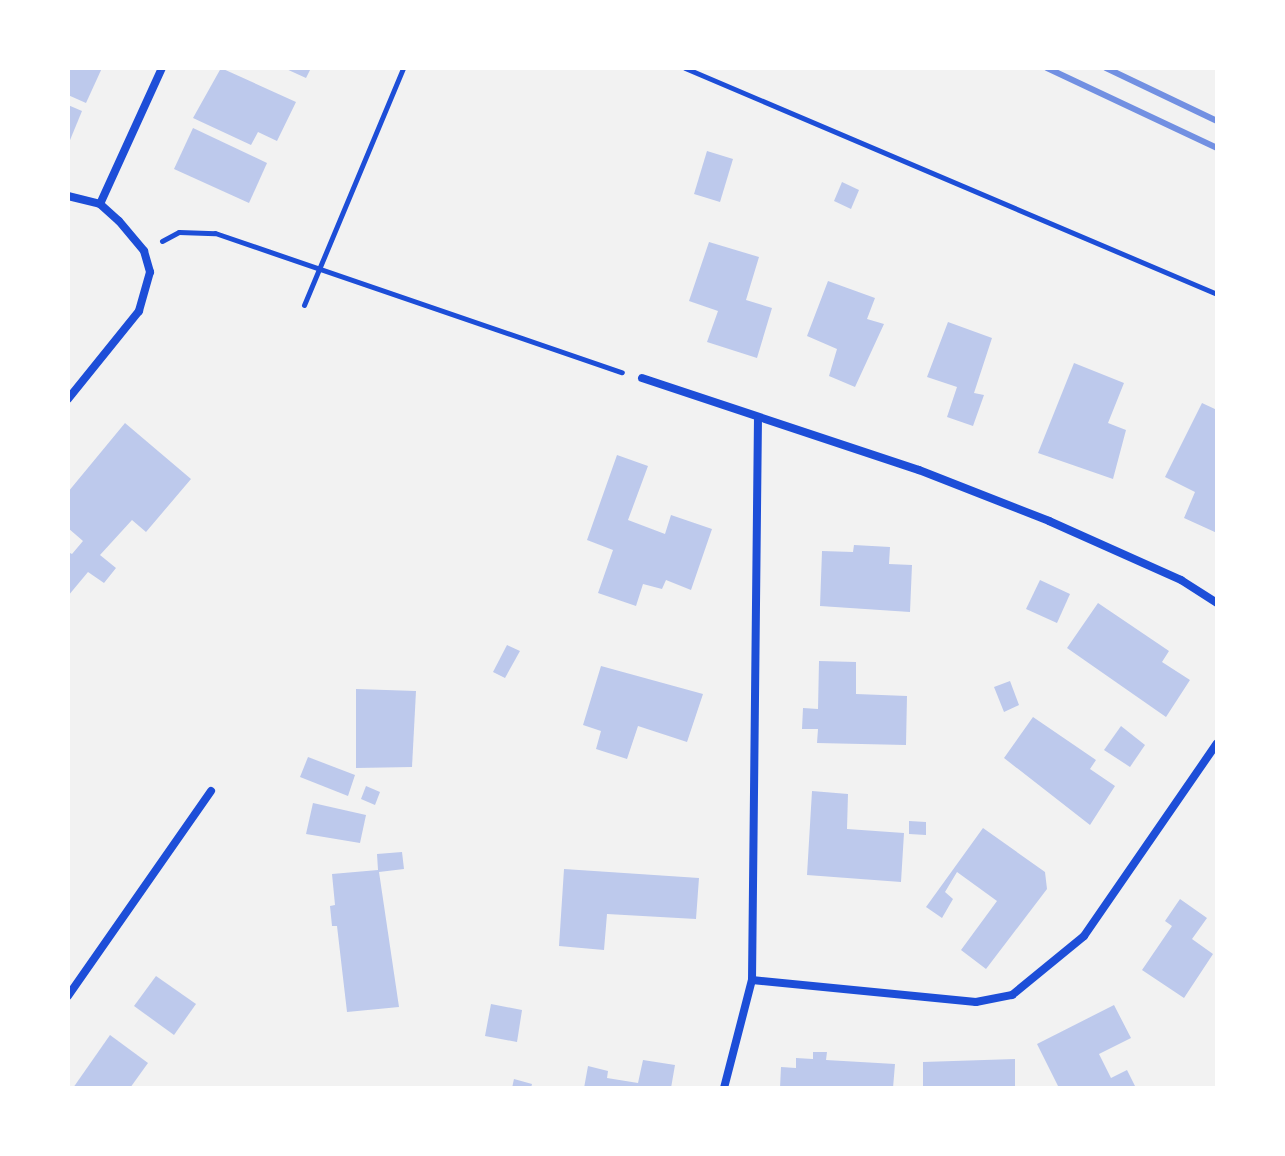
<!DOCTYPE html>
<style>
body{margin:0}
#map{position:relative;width:1285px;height:1156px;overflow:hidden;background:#f2f2f2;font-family:Roboto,sans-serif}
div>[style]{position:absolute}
.building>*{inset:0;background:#bdc9ec}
.path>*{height:5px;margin:-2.5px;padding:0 2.5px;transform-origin:2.5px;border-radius:2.5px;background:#1d4ed8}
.minor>*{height:8px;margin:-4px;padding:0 4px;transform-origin:4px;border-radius:4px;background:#1d4ed8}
.rail>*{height:6px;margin:-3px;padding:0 3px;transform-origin:3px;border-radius:3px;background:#7290e2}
span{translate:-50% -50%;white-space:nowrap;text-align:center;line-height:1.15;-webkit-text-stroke:6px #fff;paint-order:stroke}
.frame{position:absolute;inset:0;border:70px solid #fff;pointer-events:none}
</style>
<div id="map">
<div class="building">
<div style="clip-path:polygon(68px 68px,102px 68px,86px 103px,68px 95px)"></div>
<div style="clip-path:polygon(221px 68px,296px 102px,277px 141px,258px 132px,251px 145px,193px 118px)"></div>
<div style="clip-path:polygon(284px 68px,311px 68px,306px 78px)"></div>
<div style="clip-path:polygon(68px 105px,82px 111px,68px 145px)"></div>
<div style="clip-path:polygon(193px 128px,267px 163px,249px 203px,174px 169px)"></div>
<div style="clip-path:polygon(707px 151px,733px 159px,720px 202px,694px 194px)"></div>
<div style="clip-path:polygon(842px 182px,859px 190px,851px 209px,834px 201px)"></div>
<div style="clip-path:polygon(709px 242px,759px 257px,746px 300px,772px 308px,757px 358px,707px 342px,718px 311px,689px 301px)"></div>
<div style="clip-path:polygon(828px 281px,875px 298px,867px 319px,884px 324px,855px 387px,829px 376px,837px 349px,807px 336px)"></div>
<div style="clip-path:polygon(948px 322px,992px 338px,974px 393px,984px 395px,973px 426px,947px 417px,957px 387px,927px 377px)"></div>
<div style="clip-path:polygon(1074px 363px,1124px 383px,1108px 423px,1126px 430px,1113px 479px,1038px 453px)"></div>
<div style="clip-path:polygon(1202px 403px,1217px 410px,1217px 533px,1184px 518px,1195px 492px,1165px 477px)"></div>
<div style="clip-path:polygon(125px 423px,191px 479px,146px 532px,132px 520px,100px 555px,116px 568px,104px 583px,88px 572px,68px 596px,68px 552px,72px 554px,83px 541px,68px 528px,68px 492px)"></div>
<div style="clip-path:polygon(617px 455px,648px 466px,628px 520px,665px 534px,671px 515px,712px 529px,691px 590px,666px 580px,662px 589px,643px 584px,636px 606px,598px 593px,613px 550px,587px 540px)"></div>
<div style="clip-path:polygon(854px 545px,890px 547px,889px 564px,912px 565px,910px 612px,820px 606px,822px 551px,853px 552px)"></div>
<div style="clip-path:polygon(1040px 580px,1070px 594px,1057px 623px,1026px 609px)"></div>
<div style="clip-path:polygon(1098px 603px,1169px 651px,1162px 662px,1190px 680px,1166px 717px,1067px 648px)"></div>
<div style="clip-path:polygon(507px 645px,520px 651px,505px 678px,493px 672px)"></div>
<div style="clip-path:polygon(819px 661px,856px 662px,856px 694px,907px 696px,906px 745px,817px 743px,818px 729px,802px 729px,803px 708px,818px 709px)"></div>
<div style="clip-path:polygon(601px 666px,703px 694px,687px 742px,638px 726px,627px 759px,596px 749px,601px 731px,583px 725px)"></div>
<div style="clip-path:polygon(1010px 681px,1019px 705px,1004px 712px,994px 687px)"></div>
<div style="clip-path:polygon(356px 689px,416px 691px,412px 767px,356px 768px)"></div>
<div style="clip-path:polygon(1033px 717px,1096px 760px,1090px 769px,1115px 786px,1090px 825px,1004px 758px)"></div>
<div style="clip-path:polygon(1121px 726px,1145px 745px,1130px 767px,1104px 750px)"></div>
<div style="clip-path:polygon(308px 757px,355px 775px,348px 796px,300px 777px)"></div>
<div style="clip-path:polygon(366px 786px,380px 792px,375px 805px,361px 799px)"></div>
<div style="clip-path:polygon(812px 791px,848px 794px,847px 829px,904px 833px,901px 882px,807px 875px)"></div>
<div style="clip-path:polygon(313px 803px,366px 815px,360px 843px,306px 834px)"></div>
<div style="clip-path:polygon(909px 821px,926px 822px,926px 835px,909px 834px)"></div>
<div style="clip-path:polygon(983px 828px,1045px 872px,1047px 889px,986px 969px,961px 950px,997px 901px,957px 872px,945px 892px,953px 899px,942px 918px,926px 907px)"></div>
<div style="clip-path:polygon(402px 852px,404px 869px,379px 872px,399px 1007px,347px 1012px,337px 926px,332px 926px,330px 906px,335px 905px,332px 874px,378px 870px,377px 854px)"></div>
<div style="clip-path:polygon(564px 869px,699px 878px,696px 919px,607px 914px,604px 950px,559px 946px)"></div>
<div style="clip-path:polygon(1180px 899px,1207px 918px,1192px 939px,1213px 954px,1184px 998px,1142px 970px,1172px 926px,1165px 921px)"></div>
<div style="clip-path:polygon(156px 976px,196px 1004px,174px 1035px,134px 1006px)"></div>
<div style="clip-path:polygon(491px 1004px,522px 1010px,517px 1042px,485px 1036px)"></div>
<div style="clip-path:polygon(1114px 1005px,1131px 1038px,1099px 1054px,1111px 1078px,1127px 1070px,1136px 1088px,1059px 1088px,1037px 1044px)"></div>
<div style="clip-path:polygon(110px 1035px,148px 1063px,130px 1088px,73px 1088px)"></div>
<div style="clip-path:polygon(813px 1052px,827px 1052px,826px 1060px,895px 1064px,893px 1088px,780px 1088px,781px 1067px,796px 1068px,796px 1058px,813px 1059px)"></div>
<div style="clip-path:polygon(1015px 1059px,1015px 1088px,923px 1088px,923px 1062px)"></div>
<div style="clip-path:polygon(643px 1060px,675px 1065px,671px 1088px,584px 1088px,588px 1066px,608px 1071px,607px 1078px,638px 1083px)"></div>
<div style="clip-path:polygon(514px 1079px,532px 1084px,531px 1088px,512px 1088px)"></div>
</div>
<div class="path">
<div style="left:685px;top:68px;width:578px;rotate:23.02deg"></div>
<div style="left:162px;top:241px;width:19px;rotate:-28deg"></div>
<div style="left:179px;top:232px;width:36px;rotate:2deg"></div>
<div style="left:215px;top:233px;width:430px;rotate:18.9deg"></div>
<div style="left:304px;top:305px;width:257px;rotate:-67.3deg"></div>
</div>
<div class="minor">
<div style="left:68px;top:196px;width:33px;rotate:14deg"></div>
<div style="left:100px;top:204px;width:25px;rotate:42deg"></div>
<div style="left:119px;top:221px;width:39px;rotate:50deg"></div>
<div style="left:144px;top:251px;width:22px;rotate:74deg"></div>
<div style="left:150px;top:272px;width:41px;rotate:105.8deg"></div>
<div style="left:139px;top:311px;width:113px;rotate:128.9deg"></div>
<div style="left:100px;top:204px;width:149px;rotate:-65.5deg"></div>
<div style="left:642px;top:378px;width:292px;rotate:18.4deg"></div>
<div style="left:919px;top:470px;width:140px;rotate:21.4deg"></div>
<div style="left:1049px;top:521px;width:145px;rotate:24.1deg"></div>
<div style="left:1181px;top:580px;width:43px;rotate:32.6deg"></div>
<div style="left:752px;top:980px;width:225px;rotate:5.6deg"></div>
<div style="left:976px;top:1002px;width:37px;rotate:-11deg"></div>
<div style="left:1012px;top:995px;width:93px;rotate:-39.3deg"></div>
<div style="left:1084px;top:936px;width:234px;rotate:-55.4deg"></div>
<div style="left:68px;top:996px;width:250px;rotate:-55.1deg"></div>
<div style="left:724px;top:1088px;width:112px;rotate:-75.5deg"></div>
<div style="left:752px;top:980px;width:560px;rotate:-89.39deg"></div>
</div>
<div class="rail">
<div style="left:1047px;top:68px;width:188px;rotate:25.2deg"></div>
<div style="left:1106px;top:68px;width:123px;rotate:25.5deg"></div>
</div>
<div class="frame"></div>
</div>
